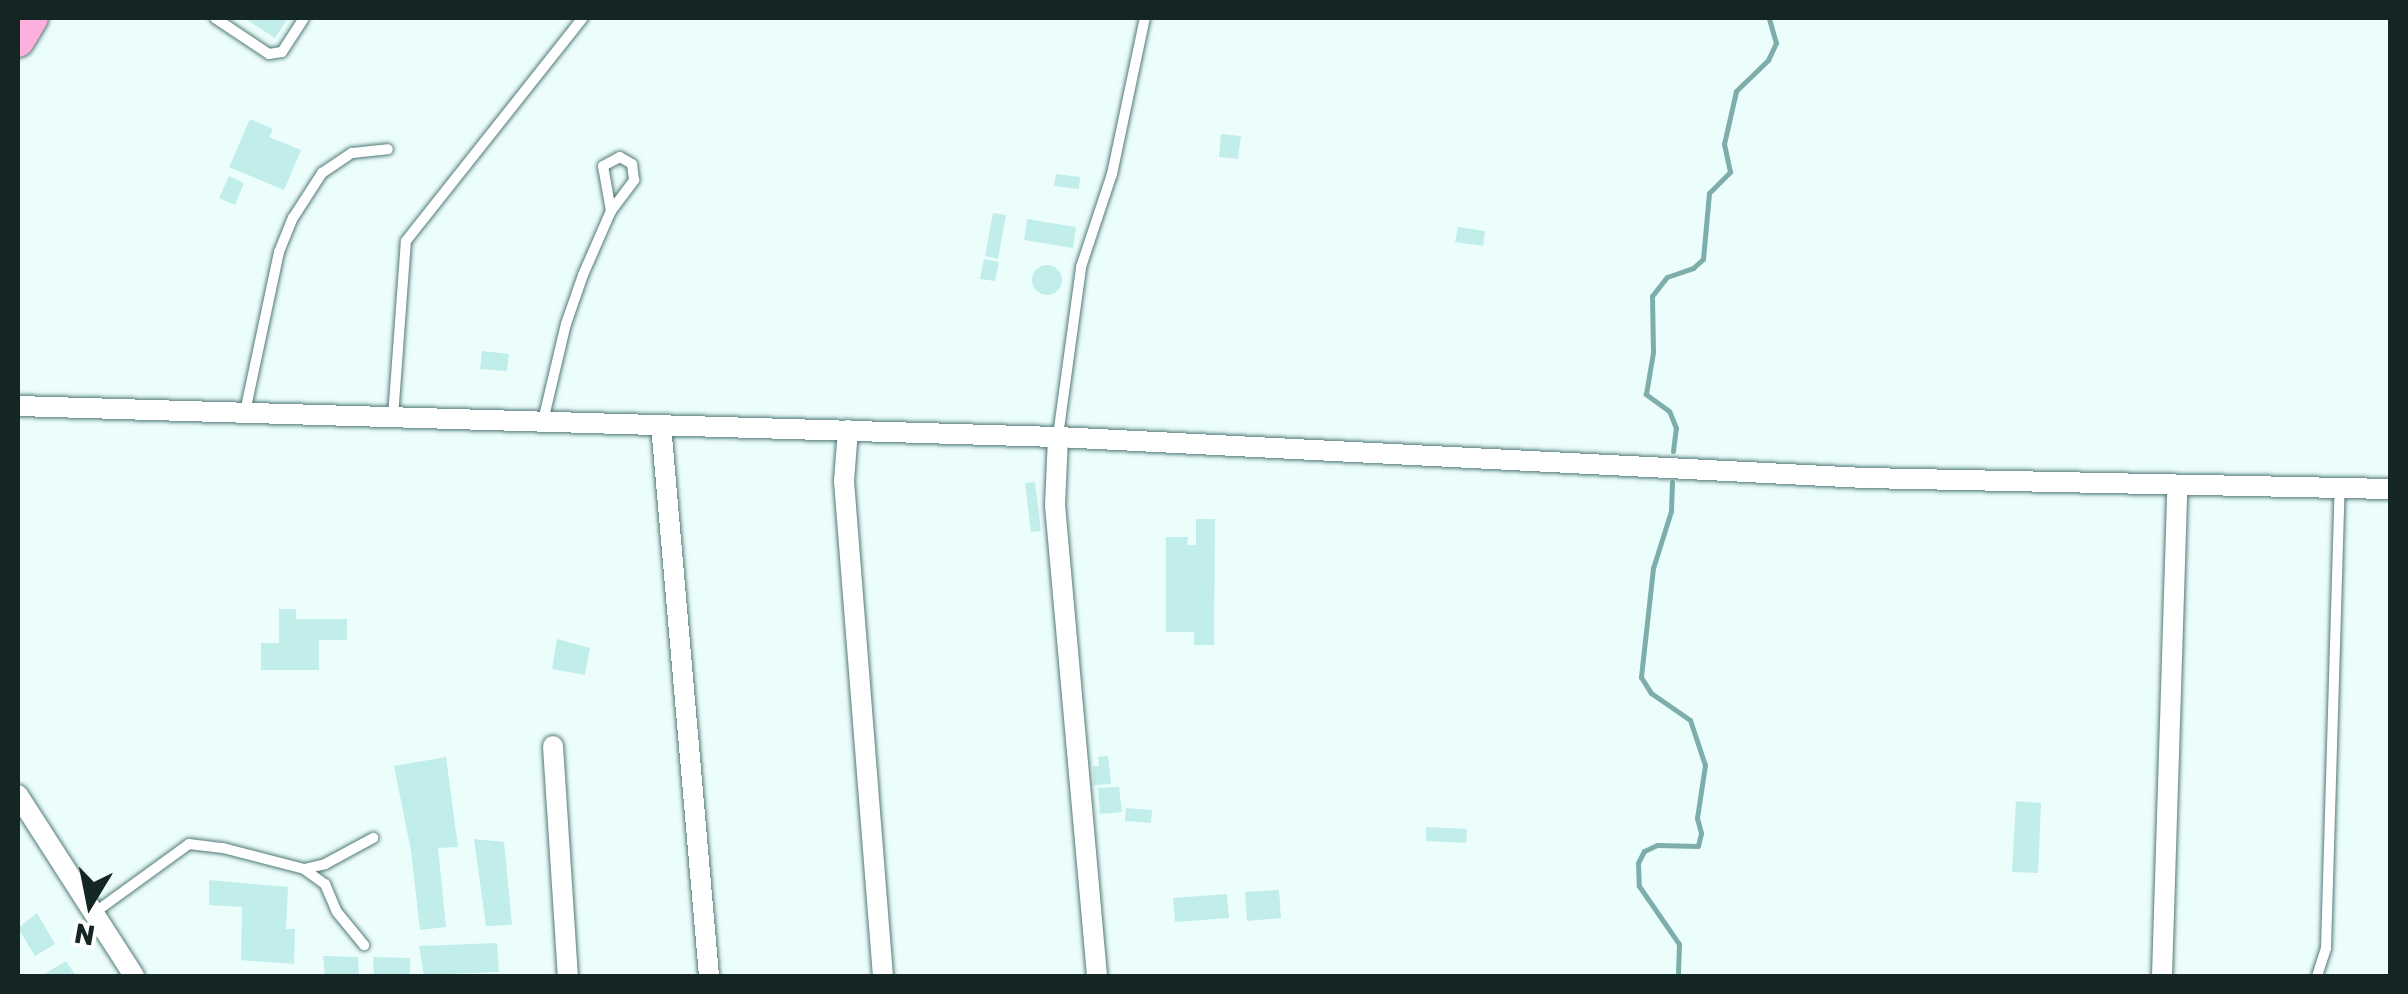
<!DOCTYPE html>
<style>
body{margin:0}
#map{position:relative;width:2408px;height:994px;overflow:hidden;background:#ecfefc;font-family:Rubik,sans-serif}
div>[style]{position:absolute}
.stream>*{height:5px;margin:-2.5px;padding:0 2.5px;transform-origin:2.5px;border-radius:2.5px;background:#7eaeab}
.building>*{inset:0;background:#c1edea}
.round{border-radius:50%}
.roads{filter:drop-shadow(0 0 2px #517a77) drop-shadow(0 0 2px #517a77)}
.service>*{height:10px;margin:-5px;padding:0 5px;transform-origin:5px;border-radius:5px;background:#fff}
.minor>*{height:20px;margin:-10px;padding:0 10px;transform-origin:10px;border-radius:10px;background:#fff}
.primary>*{height:32px;margin:-16px;padding:0 16px;transform-origin:16px;border-radius:16px;background:#fdafdd}
span{translate:-50% -50%;white-space:nowrap;text-align:center;line-height:1.15;-webkit-text-stroke:8px #fff;paint-order:stroke}
.frame{position:absolute;inset:0;border:20px solid #142624;pointer-events:none}
.north{position:absolute;left:40px;top:854px;width:100px;height:100px;-webkit-text-stroke:8px #fff;paint-order:stroke;rotate:190deg;font-size:28px;font-weight:700;line-height:40px;text-align:center;color:#142624}
.north::after{content:'';display:block;margin:auto;width:35px;height:45px;background:#142624;clip-path:polygon(50% 0,100% 100%,50% 72%,0 100%)}
</style>
<div id="map">
<div class="stream">
<div style="left:1673px;top:451px;width:23px;rotate:-83deg"></div>
<div style="left:1676px;top:428px;width:18px;rotate:-112deg"></div>
<div style="left:1669px;top:411px;width:29px;rotate:-144deg"></div>
<div style="left:1646px;top:394px;width:43px;rotate:-80.5deg"></div>
<div style="left:1653px;top:352px;width:56px;rotate:-91deg"></div>
<div style="left:1652px;top:296px;width:24px;rotate:-52deg"></div>
<div style="left:1667px;top:277px;width:28px;rotate:-19deg"></div>
<div style="left:1693px;top:268px;width:13px;rotate:-42deg"></div>
<div style="left:1703px;top:259px;width:66px;rotate:-84.8deg"></div>
<div style="left:1709px;top:193px;width:30px;rotate:-45deg"></div>
<div style="left:1730px;top:172px;width:29px;rotate:-102deg"></div>
<div style="left:1724px;top:144px;width:54px;rotate:-77.2deg"></div>
<div style="left:1736px;top:91px;width:45px;rotate:-44.1deg"></div>
<div style="left:1768px;top:60px;width:19px;rotate:-65deg"></div>
<div style="left:1776px;top:43px;width:26px;rotate:-106deg"></div>
<div style="left:1672px;top:482px;width:29px;rotate:92deg"></div>
<div style="left:1671px;top:511px;width:60px;rotate:107.5deg"></div>
<div style="left:1653px;top:568px;width:110px;rotate:96.3deg"></div>
<div style="left:1641px;top:677px;width:19px;rotate:58deg"></div>
<div style="left:1651px;top:693px;width:47px;rotate:34.7deg"></div>
<div style="left:1690px;top:720px;width:47px;rotate:71.6deg"></div>
<div style="left:1705px;top:765px;width:54px;rotate:98.6deg"></div>
<div style="left:1697px;top:818px;width:16px;rotate:75deg"></div>
<div style="left:1701px;top:833px;width:13px;rotate:103deg"></div>
<div style="left:1698px;top:846px;width:41px;rotate:-178.6deg"></div>
<div style="left:1657px;top:845px;width:14px;rotate:155deg"></div>
<div style="left:1644px;top:851px;width:13px;rotate:117deg"></div>
<div style="left:1638px;top:863px;width:23px;rotate:88deg"></div>
<div style="left:1639px;top:886px;width:70px;rotate:55.4deg"></div>
<div style="left:1679px;top:944px;width:32px;rotate:92deg"></div>
</div>
<div class="building">
<div style="clip-path:polygon(244px 18px,288px 18px,275px 38px)"></div>
<div style="clip-path:polygon(250px 119px,273px 129px,269px 137px,301px 150px,284px 190px,229px 167px)"></div>
<div style="clip-path:polygon(1221px 134px,1241px 136px,1238px 159px,1219px 157px)"></div>
<div style="clip-path:polygon(1056px 174px,1080px 177px,1079px 189px,1054px 186px)"></div>
<div style="clip-path:polygon(229px 176px,244px 183px,235px 205px,219px 198px)"></div>
<div style="clip-path:polygon(993px 213px,1006px 215px,998px 259px,985px 256px)"></div>
<div style="clip-path:polygon(1027px 219px,1076px 227px,1073px 248px,1024px 240px)"></div>
<div style="clip-path:polygon(1458px 227px,1485px 231px,1483px 246px,1455px 242px)"></div>
<div style="clip-path:polygon(984px 259px,999px 262px,995px 281px,980px 279px)"></div>
<div class="round" style="left:1032px;top:265px;width:30px;height:30px"></div>
<div style="clip-path:polygon(482px 351px,509px 354px,507px 371px,480px 369px)"></div>
<div style="clip-path:polygon(1035px 482px,1041px 531px,1031px 532px,1025px 483px)"></div>
<div style="clip-path:polygon(1196px 519px,1215px 519px,1214px 645px,1194px 645px,1194px 632px,1166px 632px,1166px 537px,1188px 537px,1187px 545px,1196px 545px)"></div>
<div style="clip-path:polygon(279px 609px,296px 609px,296px 619px,347px 619px,347px 640px,319px 640px,319px 670px,261px 670px,261px 643px,279px 643px)"></div>
<div style="clip-path:polygon(557px 639px,590px 648px,585px 675px,552px 669px)"></div>
<div style="clip-path:polygon(1108px 756px,1111px 784px,1094px 785px,1093px 766px,1099px 766px,1098px 757px)"></div>
<div style="clip-path:polygon(446px 757px,458px 847px,438px 848px,446px 927px,420px 930px,411px 851px,394px 766px)"></div>
<div style="clip-path:polygon(1119px 787px,1122px 812px,1100px 814px,1098px 788px)"></div>
<div style="clip-path:polygon(2016px 801px,2041px 803px,2038px 873px,2012px 872px)"></div>
<div style="clip-path:polygon(1126px 808px,1152px 810px,1151px 823px,1125px 821px)"></div>
<div style="clip-path:polygon(1426px 827px,1467px 829px,1466px 843px,1426px 841px)"></div>
<div style="clip-path:polygon(474px 839px,504px 842px,512px 925px,486px 926px)"></div>
<div style="clip-path:polygon(209px 880px,288px 887px,286px 929px,295px 929px,294px 964px,241px 960px,242px 907px,209px 905px)"></div>
<div style="clip-path:polygon(1279px 890px,1281px 918px,1247px 921px,1245px 892px)"></div>
<div style="clip-path:polygon(1227px 894px,1229px 918px,1175px 922px,1173px 898px)"></div>
<div style="clip-path:polygon(37px 913px,55px 944px,35px 956px,18px 928px)"></div>
<div style="clip-path:polygon(497px 943px,499px 972px,424px 975px,419px 946px)"></div>
<div style="clip-path:polygon(323px 956px,358px 957px,359px 976px,325px 976px)"></div>
<div style="clip-path:polygon(373px 957px,410px 958px,410px 976px,374px 976px)"></div>
<div style="clip-path:polygon(66px 961px,76px 976px,48px 976px,46px 973px)"></div>
</div>
<div class="roads">
<div class="service">
<div style="left:215px;top:18px;width:65px;rotate:33.7deg"></div>
<div style="left:269px;top:54px;width:13px;rotate:-9deg"></div>
<div style="left:282px;top:52px;width:40px;rotate:-57.1deg"></div>
<div style="left:245px;top:412px;width:164px;rotate:-78deg"></div>
<div style="left:279px;top:252px;width:37px;rotate:-68deg"></div>
<div style="left:293px;top:218px;width:54px;rotate:-57.2deg"></div>
<div style="left:322px;top:173px;width:36px;rotate:-34deg"></div>
<div style="left:352px;top:153px;width:36px;rotate:-6deg"></div>
<div style="left:393px;top:417px;width:176px;rotate:-85.8deg"></div>
<div style="left:406px;top:241px;width:285px;rotate:-51.6deg"></div>
<div style="left:543px;top:421px;width:100px;rotate:-76.7deg"></div>
<div style="left:566px;top:324px;width:52px;rotate:-70.9deg"></div>
<div style="left:583px;top:275px;width:70px;rotate:-66.4deg"></div>
<div style="left:611px;top:211px;width:39px;rotate:-53deg"></div>
<div style="left:634px;top:180px;width:16px;rotate:-97deg"></div>
<div style="left:632px;top:164px;width:14px;rotate:-150deg"></div>
<div style="left:620px;top:157px;width:19px;rotate:152deg"></div>
<div style="left:603px;top:166px;width:46px;rotate:79.9deg"></div>
<div style="left:1058px;top:436px;width:171px;rotate:-82.2deg"></div>
<div style="left:1081px;top:267px;width:98px;rotate:-71.6deg"></div>
<div style="left:1112px;top:174px;width:159px;rotate:-78.1deg"></div>
<div style="left:304px;top:869px;width:26px;rotate:36deg"></div>
<div style="left:325px;top:884px;width:30px;rotate:67deg"></div>
<div style="left:337px;top:912px;width:43px;rotate:50.7deg"></div>
<div style="left:94px;top:913px;width:117px;rotate:-36deg"></div>
<div style="left:189px;top:844px;width:34px;rotate:7deg"></div>
<div style="left:223px;top:848px;width:84px;rotate:14.5deg"></div>
<div style="left:304px;top:869px;width:22px;rotate:-13deg"></div>
<div style="left:325px;top:864px;width:55px;rotate:-28.4deg"></div>
<div style="left:2317px;top:976px;width:29px;rotate:-72deg"></div>
<div style="left:2326px;top:948px;width:460px;rotate:-88.3deg"></div>
</div>
<div class="minor">
<div style="left:18px;top:406px;width:1040px;rotate:1.71deg"></div>
<div style="left:1058px;top:437px;width:808px;rotate:2.91deg"></div>
<div style="left:1865px;top:478px;width:525px;rotate:1.2deg"></div>
<div style="left:661px;top:425px;width:553px;rotate:85.02deg"></div>
<div style="left:848px;top:430px;width:51px;rotate:94.5deg"></div>
<div style="left:844px;top:481px;width:497px;rotate:85.5deg"></div>
<div style="left:1058px;top:437px;width:68px;rotate:92.5deg"></div>
<div style="left:1055px;top:505px;width:473px;rotate:84.9deg"></div>
<div style="left:553px;top:746px;width:230px;rotate:86.3deg"></div>
<div style="left:18px;top:795px;width:215px;rotate:57.3deg"></div>
<div style="left:2162px;top:976px;width:488px;rotate:-88.2deg"></div>
</div>
<div class="primary">
<div style="left:18px;top:41px;width:27px;rotate:-59deg"></div>
</div>
</div>
<div class="frame"></div>
<div class="north">N</div>
</div>
